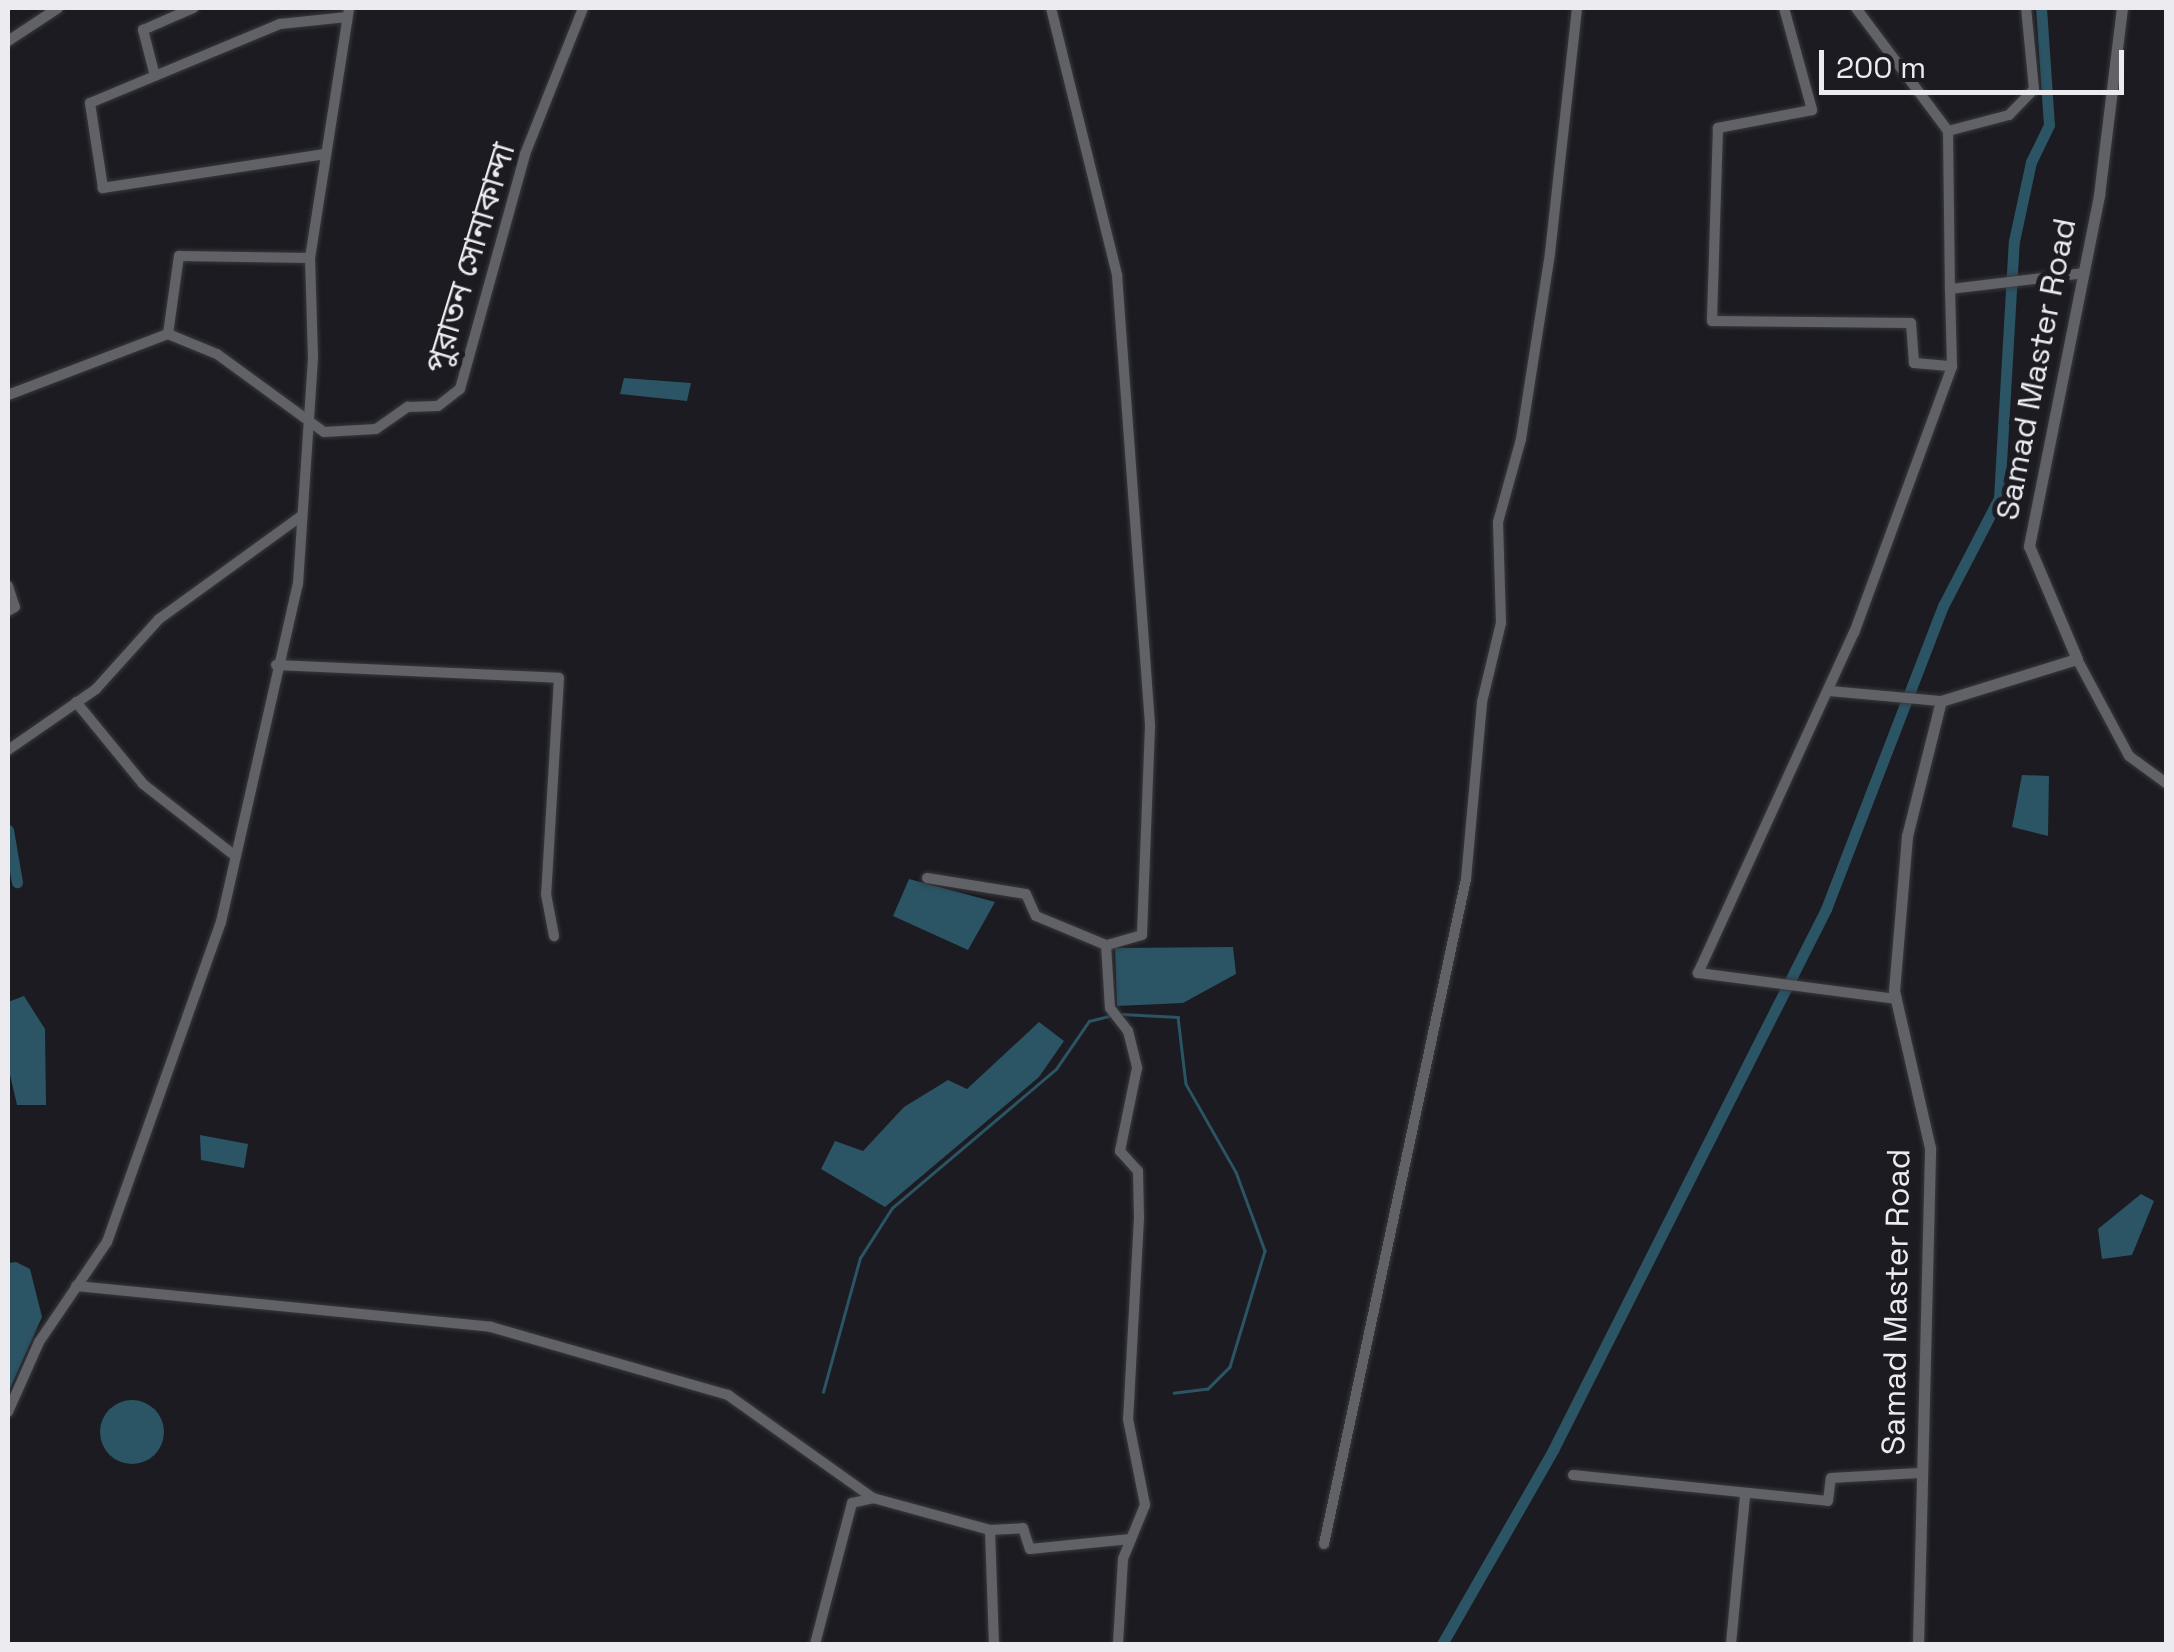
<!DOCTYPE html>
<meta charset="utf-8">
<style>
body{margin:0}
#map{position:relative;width:2174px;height:1652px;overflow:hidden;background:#1b1b21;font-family:"Space Grotesk","Noto Sans Bengali",sans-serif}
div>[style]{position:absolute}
.water>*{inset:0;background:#2b5465}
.round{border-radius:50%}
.stream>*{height:2.5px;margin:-1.25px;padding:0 1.25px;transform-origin:1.25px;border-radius:1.25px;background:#2b5465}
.canal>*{height:11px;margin:-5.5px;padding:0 5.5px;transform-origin:5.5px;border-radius:5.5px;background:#2b5465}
.roads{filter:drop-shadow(0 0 2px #39393d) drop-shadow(0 0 2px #39393d)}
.minor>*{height:10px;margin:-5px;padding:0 5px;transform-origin:5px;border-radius:5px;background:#616168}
.tertiary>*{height:11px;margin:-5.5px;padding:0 5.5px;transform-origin:5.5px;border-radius:5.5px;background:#616168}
span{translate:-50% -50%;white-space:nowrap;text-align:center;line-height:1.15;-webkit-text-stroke:10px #1b1b21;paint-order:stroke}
.street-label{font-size:32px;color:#ececf0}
.frame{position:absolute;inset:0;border:10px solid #ececf0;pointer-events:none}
.scale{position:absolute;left:1819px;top:50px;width:305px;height:45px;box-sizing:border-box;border:5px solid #ececf0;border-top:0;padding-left:12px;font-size:30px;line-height:35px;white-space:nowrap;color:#ececf0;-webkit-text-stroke:8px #1b1b21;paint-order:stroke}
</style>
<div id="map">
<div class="water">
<div style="clip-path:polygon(624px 378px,691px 383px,687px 401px,620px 394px)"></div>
<div style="clip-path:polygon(2022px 775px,2049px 776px,2048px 836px,2012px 827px)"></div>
<div style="clip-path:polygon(909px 879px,995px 902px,968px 950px,893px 916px)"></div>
<div style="clip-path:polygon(1233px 947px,1236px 974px,1183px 1003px,1117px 1006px,1115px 948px)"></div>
<div style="clip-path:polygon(24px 996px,45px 1029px,46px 1105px,17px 1105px,8px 1066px,8px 1002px)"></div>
<div style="clip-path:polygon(1039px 1022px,1064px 1041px,1039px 1077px,885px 1207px,821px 1169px,835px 1141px,863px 1151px,904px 1107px,948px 1080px,967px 1089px)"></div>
<div style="clip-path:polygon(200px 1135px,248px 1144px,244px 1168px,201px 1160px)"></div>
<div style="clip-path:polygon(2141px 1194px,2154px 1201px,2132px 1255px,2102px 1259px,2098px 1229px)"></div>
<div style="clip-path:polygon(16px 1262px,30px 1269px,42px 1317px,8px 1393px,8px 1263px)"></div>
<div class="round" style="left:100px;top:1400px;width:64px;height:64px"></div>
</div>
<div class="stream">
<div style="left:1122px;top:1014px;width:56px;rotate:3.1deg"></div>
<div style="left:1178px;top:1017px;width:67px;rotate:83.2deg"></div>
<div style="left:1186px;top:1084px;width:101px;rotate:60.4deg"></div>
<div style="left:1236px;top:1172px;width:84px;rotate:69.8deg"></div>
<div style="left:1265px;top:1251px;width:121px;rotate:106.8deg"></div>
<div style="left:1230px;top:1367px;width:31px;rotate:135deg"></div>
<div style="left:1208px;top:1389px;width:34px;rotate:173deg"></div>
<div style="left:823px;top:1392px;width:139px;rotate:-74.6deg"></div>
<div style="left:860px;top:1258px;width:59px;rotate:-57.4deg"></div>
<div style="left:892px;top:1208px;width:215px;rotate:-40.3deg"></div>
<div style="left:1056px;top:1069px;width:58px;rotate:-55.5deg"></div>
<div style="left:1089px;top:1021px;width:21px;rotate:-14deg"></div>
</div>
<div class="canal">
<div style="left:8px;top:830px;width:53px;rotate:80.2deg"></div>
<div style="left:1442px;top:1644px;width:224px;rotate:-60.2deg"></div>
<div style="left:1553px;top:1450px;width:606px;rotate:-63.22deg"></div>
<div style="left:1826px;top:909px;width:325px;rotate:-68.9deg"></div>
<div style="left:1943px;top:606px;width:122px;rotate:-62.6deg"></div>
<div style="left:1999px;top:498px;width:257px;rotate:-86.7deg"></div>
<div style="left:2014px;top:241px;width:81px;rotate:-77.9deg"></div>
<div style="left:2031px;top:162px;width:41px;rotate:-64.1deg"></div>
<div style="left:2049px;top:125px;width:117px;rotate:-93.9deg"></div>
</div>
<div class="roads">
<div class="minor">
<div style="left:1051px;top:8px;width:275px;rotate:76.1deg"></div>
<div style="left:1117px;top:275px;width:452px;rotate:85.8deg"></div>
<div style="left:1150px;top:726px;width:209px;rotate:92.2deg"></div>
<div style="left:1142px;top:935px;width:37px;rotate:164deg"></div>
<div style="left:1784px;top:8px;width:106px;rotate:74.6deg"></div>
<div style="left:1812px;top:110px;width:96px;rotate:169.2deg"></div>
<div style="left:1718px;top:128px;width:193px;rotate:91.8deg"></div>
<div style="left:1712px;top:321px;width:199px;rotate:0.6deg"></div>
<div style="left:1911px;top:323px;width:40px;rotate:85.7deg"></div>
<div style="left:1914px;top:363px;width:38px;rotate:5deg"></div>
<div style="left:1952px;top:366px;width:77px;rotate:-91.5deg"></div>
<div style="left:1856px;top:8px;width:154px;rotate:53.2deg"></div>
<div style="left:1948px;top:131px;width:158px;rotate:89.3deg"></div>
<div style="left:1950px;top:289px;width:135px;rotate:-6.8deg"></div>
<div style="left:8px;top:41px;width:60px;rotate:-33.4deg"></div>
<div style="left:155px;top:76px;width:48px;rotate:-104.6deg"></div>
<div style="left:143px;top:30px;width:55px;rotate:-23.7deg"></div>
<div style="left:1948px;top:131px;width:63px;rotate:-14.7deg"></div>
<div style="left:2009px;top:115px;width:36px;rotate:-46deg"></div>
<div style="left:2034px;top:89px;width:81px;rotate:-95.6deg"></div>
<div style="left:325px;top:154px;width:225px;rotate:171.3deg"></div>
<div style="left:103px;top:188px;width:86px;rotate:-98.7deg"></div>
<div style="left:90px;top:103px;width:206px;rotate:-22.6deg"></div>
<div style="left:280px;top:24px;width:67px;rotate:-6deg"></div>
<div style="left:168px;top:334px;width:79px;rotate:-82deg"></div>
<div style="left:179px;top:256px;width:131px;rotate:0.9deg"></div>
<div style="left:8px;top:395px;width:171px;rotate:-20.9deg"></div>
<div style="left:168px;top:334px;width:53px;rotate:22.2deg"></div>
<div style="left:217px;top:354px;width:132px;rotate:36.1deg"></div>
<div style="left:324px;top:432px;width:52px;rotate:-3.3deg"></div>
<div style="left:376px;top:429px;width:39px;rotate:-35deg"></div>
<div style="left:408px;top:407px;width:30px;rotate:-2deg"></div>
<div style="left:438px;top:406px;width:28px;rotate:-38deg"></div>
<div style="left:460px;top:389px;width:244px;rotate:-74.5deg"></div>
<div style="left:525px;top:154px;width:157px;rotate:-68.3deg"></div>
<div style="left:8px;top:586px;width:22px;rotate:72deg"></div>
<div style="left:15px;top:607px;width:8px;rotate:150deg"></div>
<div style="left:2077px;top:659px;width:110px;rotate:61.8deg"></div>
<div style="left:2129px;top:756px;width:46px;rotate:36.1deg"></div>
<div style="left:276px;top:665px;width:283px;rotate:2.6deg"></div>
<div style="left:559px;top:678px;width:216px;rotate:93.4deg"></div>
<div style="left:546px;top:894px;width:43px;rotate:79.2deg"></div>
<div style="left:1829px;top:691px;width:112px;rotate:5.1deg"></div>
<div style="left:76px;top:702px;width:106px;rotate:50.7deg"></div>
<div style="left:143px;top:784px;width:115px;rotate:38deg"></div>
<div style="left:8px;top:750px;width:107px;rotate:-34.7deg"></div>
<div style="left:96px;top:689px;width:94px;rotate:-48deg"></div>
<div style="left:159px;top:619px;width:174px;rotate:-35.9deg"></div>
<div style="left:927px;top:878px;width:100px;rotate:9.2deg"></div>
<div style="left:1026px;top:894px;width:24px;rotate:66deg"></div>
<div style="left:1036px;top:916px;width:76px;rotate:22.5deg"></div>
<div style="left:1106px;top:945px;width:63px;rotate:86.4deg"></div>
<div style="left:1110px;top:1008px;width:29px;rotate:52deg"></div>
<div style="left:1128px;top:1031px;width:38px;rotate:76deg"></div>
<div style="left:1137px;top:1068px;width:85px;rotate:101.6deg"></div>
<div style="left:1120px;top:1151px;width:27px;rotate:48deg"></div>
<div style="left:1138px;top:1171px;width:47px;rotate:88.8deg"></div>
<div style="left:1139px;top:1218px;width:201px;rotate:93.1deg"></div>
<div style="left:1128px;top:1419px;width:88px;rotate:78.8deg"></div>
<div style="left:1145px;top:1505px;width:58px;rotate:112.2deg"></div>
<div style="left:1123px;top:1559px;width:85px;rotate:93.4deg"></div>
<div style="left:1896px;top:999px;width:200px;rotate:-172.5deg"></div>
<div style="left:1698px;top:973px;width:374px;rotate:-65.4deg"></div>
<div style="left:1854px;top:633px;width:284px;rotate:-69.8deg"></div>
<div style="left:76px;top:1286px;width:417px;rotate:5.6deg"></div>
<div style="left:491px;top:1327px;width:247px;rotate:16deg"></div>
<div style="left:728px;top:1395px;width:178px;rotate:35.4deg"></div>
<div style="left:873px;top:1498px;width:121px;rotate:15.3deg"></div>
<div style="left:990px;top:1530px;width:33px;rotate:-3deg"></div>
<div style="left:1023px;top:1528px;width:22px;rotate:72deg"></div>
<div style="left:1030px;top:1549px;width:101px;rotate:-5.7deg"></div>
<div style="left:8px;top:1412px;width:77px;rotate:-66.1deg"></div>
<div style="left:39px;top:1342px;width:121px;rotate:-55.8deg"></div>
<div style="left:107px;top:1242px;width:340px;rotate:-70.4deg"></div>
<div style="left:221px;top:922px;width:347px;rotate:-77.2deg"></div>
<div style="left:298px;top:584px;width:226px;rotate:-86.2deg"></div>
<div style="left:313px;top:358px;width:100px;rotate:-91.7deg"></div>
<div style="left:310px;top:258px;width:253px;rotate:-81.1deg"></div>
<div style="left:1573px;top:1475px;width:256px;rotate:5.8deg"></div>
<div style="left:1828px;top:1501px;width:23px;rotate:-83deg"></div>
<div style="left:1831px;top:1478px;width:88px;rotate:-3.3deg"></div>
<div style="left:990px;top:1530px;width:114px;rotate:88deg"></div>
<div style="left:1324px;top:1544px;width:680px;rotate:-77.95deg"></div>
<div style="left:1466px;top:879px;width:178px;rotate:-84.8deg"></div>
<div style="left:1482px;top:702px;width:81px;rotate:-76.5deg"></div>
<div style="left:1501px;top:623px;width:101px;rotate:-91.7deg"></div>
<div style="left:1498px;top:522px;width:86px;rotate:-74.5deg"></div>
<div style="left:1521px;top:439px;width:188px;rotate:-81.1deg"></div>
<div style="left:1550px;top:253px;width:246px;rotate:-83.7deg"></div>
<div style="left:815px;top:1644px;width:146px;rotate:-75.3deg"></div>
<div style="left:852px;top:1503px;width:22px;rotate:-13deg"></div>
<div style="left:1731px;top:1644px;width:150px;rotate:-84.6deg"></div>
</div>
<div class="tertiary">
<div style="left:1918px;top:1644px;width:496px;rotate:-88.6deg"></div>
<div style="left:1930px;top:1148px;width:161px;rotate:-102.9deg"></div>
<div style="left:1894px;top:991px;width:156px;rotate:-85.2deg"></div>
<div style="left:1907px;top:836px;width:139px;rotate:-75.9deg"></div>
<div style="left:1941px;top:701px;width:142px;rotate:-17.2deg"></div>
<div style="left:2077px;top:659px;width:123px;rotate:-113deg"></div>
<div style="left:2029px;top:546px;width:358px;rotate:-78.7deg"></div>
<div style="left:2099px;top:195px;width:188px;rotate:-83deg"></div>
</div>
</div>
<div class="street-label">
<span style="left:470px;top:258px;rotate:-73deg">পুরাতন সোনাকান্দা</span>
<span style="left:2036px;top:369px;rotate:-79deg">Samad Master Road</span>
<span style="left:1896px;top:1302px;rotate:-89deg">Samad Master Road</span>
</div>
<div class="frame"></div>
<div class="scale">200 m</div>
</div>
